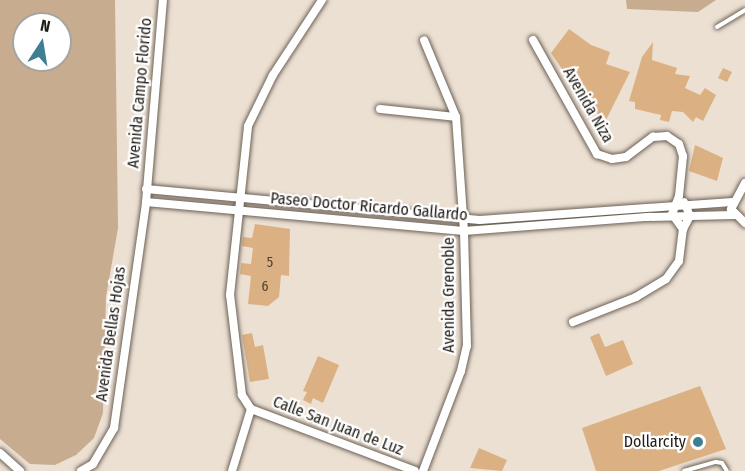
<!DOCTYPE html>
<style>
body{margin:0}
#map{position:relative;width:745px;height:471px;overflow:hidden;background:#ece0d3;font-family:"Fira Sans Condensed",sans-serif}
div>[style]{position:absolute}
.green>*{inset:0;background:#c8ac8f}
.building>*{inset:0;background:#dbb183}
.roads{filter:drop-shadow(0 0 2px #6c6156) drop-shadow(0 0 2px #6c6156)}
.lane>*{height:4px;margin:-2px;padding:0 2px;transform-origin:2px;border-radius:2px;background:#fff}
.street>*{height:8px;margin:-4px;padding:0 4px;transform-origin:4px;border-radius:4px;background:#fff}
.dots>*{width:16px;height:16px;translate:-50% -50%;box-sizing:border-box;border:3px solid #fff;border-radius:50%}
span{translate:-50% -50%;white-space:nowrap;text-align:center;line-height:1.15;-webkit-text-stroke:4.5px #fff;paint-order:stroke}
.number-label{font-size:14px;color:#4f4132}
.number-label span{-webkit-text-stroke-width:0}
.street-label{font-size:16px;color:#201c17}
.poi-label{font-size:16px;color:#201c17}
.right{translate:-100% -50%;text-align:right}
.north{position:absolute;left:12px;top:12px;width:60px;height:60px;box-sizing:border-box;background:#fff;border:2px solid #a6a4a2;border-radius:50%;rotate:12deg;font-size:16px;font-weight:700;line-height:24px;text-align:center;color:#201c17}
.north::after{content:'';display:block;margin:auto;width:21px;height:27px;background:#3e7f91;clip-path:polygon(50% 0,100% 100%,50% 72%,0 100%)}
</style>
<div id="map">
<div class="green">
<div style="clip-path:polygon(evenodd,0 0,115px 0,118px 228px,106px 297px,103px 413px,94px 438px,76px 455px,55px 465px,30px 464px,0 439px,0 0,24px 24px,60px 24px,60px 60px,24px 60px,24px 24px)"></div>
<div style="clip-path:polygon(626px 0,716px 0,698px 12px,627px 9px)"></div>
</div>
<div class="building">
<div style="clip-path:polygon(569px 29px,591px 45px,610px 52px,606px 64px,630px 72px,606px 120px,593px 110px,597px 100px,583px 93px,579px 104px,571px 82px,551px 53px)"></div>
<div style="clip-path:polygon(653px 42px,652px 60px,677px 68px,675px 74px,690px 76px,685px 88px,700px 95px,705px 88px,716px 95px,703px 121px,696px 117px,693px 122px,683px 112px,672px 111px,669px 122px,660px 120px,661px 115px,635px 109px,635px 102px,629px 101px,642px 57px)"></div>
<div style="clip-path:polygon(723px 68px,732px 72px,727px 82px,718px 78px)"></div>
<div style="clip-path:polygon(695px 145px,723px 158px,717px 181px,689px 171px)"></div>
<div style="clip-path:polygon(255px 224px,290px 229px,289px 276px,281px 275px,279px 297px,268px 306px,248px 304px,251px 276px,240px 274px,241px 263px,251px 264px,253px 248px,242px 246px,243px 237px,252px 238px)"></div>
<div style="clip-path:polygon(252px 333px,255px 347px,263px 345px,269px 379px,250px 382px,242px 335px)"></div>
<div style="clip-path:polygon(599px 333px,605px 347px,623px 340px,633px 364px,606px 376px,590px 337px)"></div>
<div style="clip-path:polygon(318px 356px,339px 365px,323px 403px,313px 398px,311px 404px,303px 400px,307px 392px,303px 391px)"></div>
<div style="clip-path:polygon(700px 386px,726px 449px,659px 471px,596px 471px,582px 428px)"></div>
<div style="clip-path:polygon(479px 448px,507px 460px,502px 471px,470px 468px)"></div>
</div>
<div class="roads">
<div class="lane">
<div style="left:717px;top:27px;width:33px;rotate:-31deg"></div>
<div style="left:684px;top:471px;width:33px;rotate:-16deg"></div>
<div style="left:716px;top:462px;width:6px;rotate:9deg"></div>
<div style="left:722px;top:463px;width:9px;rotate:58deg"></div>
</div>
<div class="street">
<div style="left:533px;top:40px;width:131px;rotate:60.7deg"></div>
<div style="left:597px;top:154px;width:16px;rotate:18deg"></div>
<div style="left:612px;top:159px;width:14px;rotate:-8deg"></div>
<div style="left:626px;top:157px;width:34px;rotate:-37deg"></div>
<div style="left:653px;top:137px;width:14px;rotate:-4deg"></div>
<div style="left:667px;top:136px;width:14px;rotate:34deg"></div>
<div style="left:679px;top:144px;width:13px;rotate:72deg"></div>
<div style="left:683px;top:156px;width:40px;rotate:95.7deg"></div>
<div style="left:679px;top:196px;width:19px;rotate:111deg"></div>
<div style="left:672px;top:214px;width:19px;rotate:54deg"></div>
<div style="left:380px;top:109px;width:76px;rotate:6deg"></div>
<div style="left:745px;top:183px;width:30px;rotate:118deg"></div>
<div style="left:731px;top:209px;width:20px;rotate:45deg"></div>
<div style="left:146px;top:189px;width:335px;rotate:5.3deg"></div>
<div style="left:480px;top:220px;width:253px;rotate:-4.1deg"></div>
<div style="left:146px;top:202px;width:319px;rotate:5.2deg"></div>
<div style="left:464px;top:231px;width:184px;rotate:-4.4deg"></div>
<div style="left:647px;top:217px;width:86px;rotate:-1.3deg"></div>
<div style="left:573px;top:322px;width:68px;rotate:-21.6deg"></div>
<div style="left:636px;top:297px;width:35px;rotate:-31deg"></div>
<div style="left:666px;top:279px;width:22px;rotate:-54deg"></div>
<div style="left:679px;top:261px;width:32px;rotate:-83deg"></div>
<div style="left:683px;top:229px;width:15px;rotate:-62deg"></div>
<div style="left:690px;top:216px;width:15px;rotate:-113deg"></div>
<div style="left:251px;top:409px;width:175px;rotate:20.7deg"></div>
<div style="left:0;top:453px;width:27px;rotate:42deg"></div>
<div style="left:81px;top:471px;width:14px;rotate:-30deg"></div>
<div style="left:93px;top:464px;width:42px;rotate:-59.7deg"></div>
<div style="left:114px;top:428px;width:228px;rotate:-81.9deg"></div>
<div style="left:146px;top:202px;width:203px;rotate:-85.2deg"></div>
<div style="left:232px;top:471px;width:65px;rotate:-73deg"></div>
<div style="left:251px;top:409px;width:17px;rotate:-123deg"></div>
<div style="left:242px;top:395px;width:101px;rotate:-96.8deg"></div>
<div style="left:230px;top:295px;width:170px;rotate:-83.9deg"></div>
<div style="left:248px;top:126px;width:57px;rotate:-63.9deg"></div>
<div style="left:273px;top:75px;width:90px;rotate:-56.8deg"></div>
<div style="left:423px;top:471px;width:107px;rotate:-69.2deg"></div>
<div style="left:461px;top:371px;width:26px;rotate:-77deg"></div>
<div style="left:467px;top:346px;width:115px;rotate:-91.5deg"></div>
<div style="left:464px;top:231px;width:114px;rotate:-94deg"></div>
<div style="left:456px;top:117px;width:83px;rotate:-112.6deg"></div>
</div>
</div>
<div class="dots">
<div style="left:698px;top:442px;background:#3e7f91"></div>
</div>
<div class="number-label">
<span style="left:270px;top:263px">5</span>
<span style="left:265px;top:287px">6</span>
</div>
<div class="street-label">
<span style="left:140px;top:93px;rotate:-85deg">Avenida Campo Florido</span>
<span style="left:588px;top:105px;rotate:60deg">Avenida Niza</span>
<span style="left:369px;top:207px;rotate:5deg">Paseo Doctor Ricardo Gallardo</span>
<span style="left:449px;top:295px;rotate:-90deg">Avenida Grenoble</span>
<span style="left:111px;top:334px;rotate:-82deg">Avenida Bellas Hojas</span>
<span style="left:338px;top:426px;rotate:21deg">Calle San Juan de Luz</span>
</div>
<div class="poi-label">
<span class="right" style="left:686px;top:442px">Dollarcity</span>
</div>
<div class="north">N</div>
</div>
